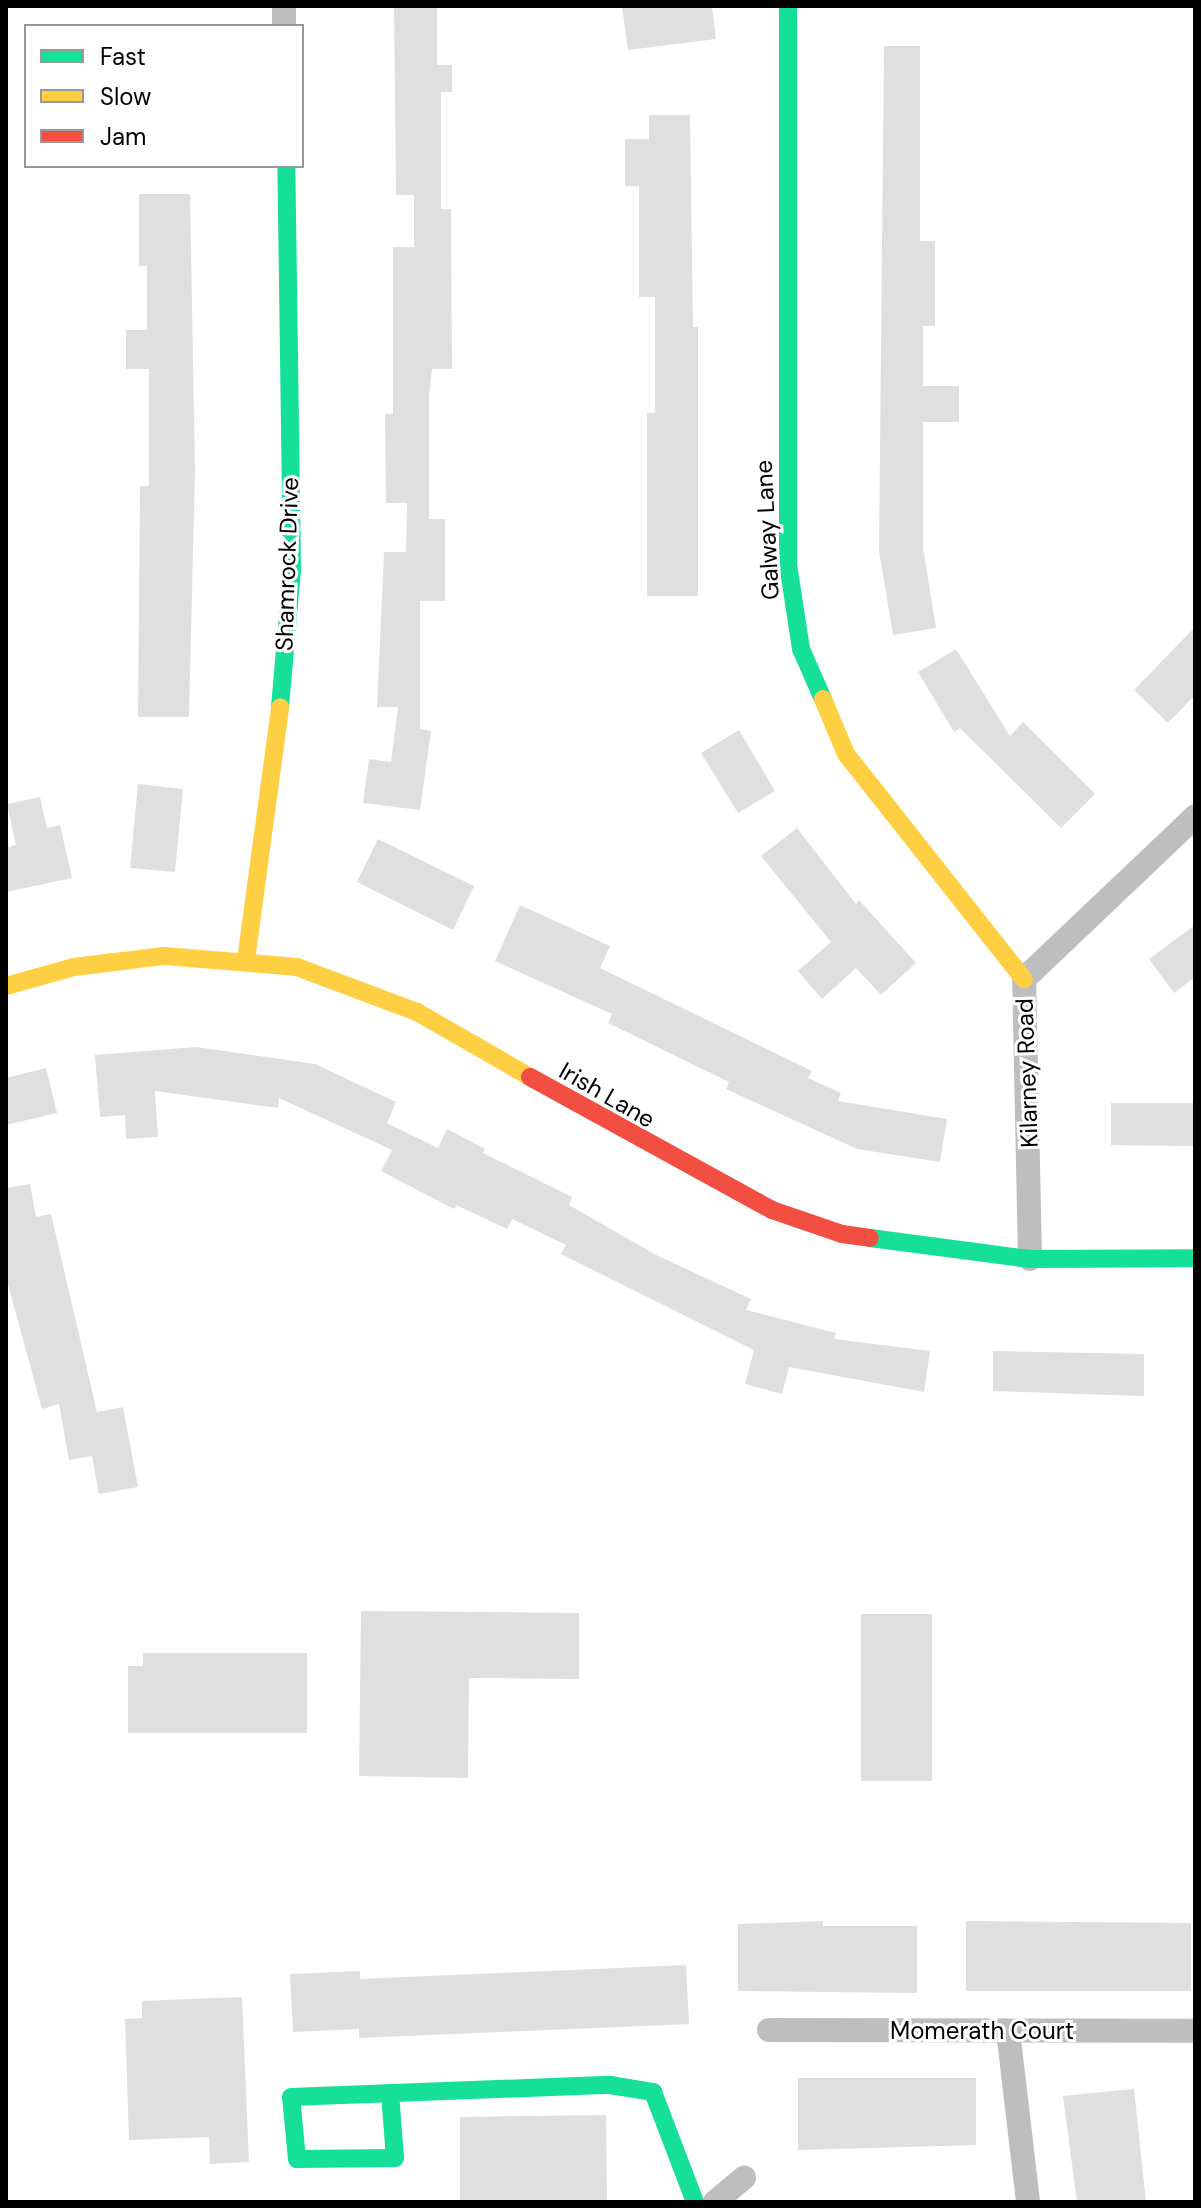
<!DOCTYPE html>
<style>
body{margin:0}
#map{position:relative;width:1201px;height:2208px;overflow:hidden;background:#fff;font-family:"DM Sans",sans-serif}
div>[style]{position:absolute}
.building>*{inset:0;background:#dfdfdf}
.street>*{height:24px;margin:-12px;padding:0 12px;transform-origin:12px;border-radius:12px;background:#bebebe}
.fast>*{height:18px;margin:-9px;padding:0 9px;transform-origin:9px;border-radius:9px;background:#16e098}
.slow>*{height:18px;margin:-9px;padding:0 9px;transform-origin:9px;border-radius:9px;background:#ffcf43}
.jam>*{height:18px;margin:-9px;padding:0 9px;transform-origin:9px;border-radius:9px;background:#f24e42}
span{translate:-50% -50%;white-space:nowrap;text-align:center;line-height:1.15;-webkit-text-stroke:6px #fff;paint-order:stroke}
.street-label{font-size:24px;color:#000}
.frame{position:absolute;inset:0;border:8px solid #000;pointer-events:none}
.legend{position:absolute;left:24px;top:24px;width:280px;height:144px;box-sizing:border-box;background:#fff;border:2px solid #999;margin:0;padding:10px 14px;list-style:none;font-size:24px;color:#000}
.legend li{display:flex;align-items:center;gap:16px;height:40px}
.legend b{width:40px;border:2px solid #999}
</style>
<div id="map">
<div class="building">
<div style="clip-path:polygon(394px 6px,437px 6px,437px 65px,452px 65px,452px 92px,441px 92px,441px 209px,451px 209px,452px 369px,432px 369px,429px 397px,429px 519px,445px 519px,445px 601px,420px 601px,420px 729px,431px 731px,420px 810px,363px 803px,369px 759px,391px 762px,398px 707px,377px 707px,384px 552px,406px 552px,407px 503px,386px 503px,385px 414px,393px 414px,393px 247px,414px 247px,414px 195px,396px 195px)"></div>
<div style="clip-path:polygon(622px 6px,712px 6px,716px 39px,628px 50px)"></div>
<div style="clip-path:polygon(884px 46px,920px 46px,920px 241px,935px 241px,935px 326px,923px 326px,923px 386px,959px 386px,959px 422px,923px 422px,923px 547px,936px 628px,893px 635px,879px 551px)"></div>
<div style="clip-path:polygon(649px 115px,690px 115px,693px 327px,698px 327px,698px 596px,647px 596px,647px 413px,655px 413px,655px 297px,639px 297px,639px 186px,625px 186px,625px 139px,649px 139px)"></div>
<div style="clip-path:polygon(139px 194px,190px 194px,195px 470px,189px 717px,138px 717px,140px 486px,149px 486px,149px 369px,126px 369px,126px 330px,147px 330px,147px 266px,139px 266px)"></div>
<div style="clip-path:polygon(1195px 627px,1195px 695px,1168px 723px,1134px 690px)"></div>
<div style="clip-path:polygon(956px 649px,1010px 736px,1023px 722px,1095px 794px,1061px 828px,960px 728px,954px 732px,918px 672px)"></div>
<div style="clip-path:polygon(739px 730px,775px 791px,738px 813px,701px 753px)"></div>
<div style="clip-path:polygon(138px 784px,183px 789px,175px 872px,130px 868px)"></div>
<div style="clip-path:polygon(40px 797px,47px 828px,60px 825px,72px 878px,6px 892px,6px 848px,16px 845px,7px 804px)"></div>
<div style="clip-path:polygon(797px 828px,856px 904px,859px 900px,916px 963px,881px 995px,856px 968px,822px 999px,798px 971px,831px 942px,761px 856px)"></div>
<div style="clip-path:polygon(378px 839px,474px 886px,453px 930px,357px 882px)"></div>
<div style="clip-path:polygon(520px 905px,610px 946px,600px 968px,812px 1071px,808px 1078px,841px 1093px,838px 1101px,947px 1119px,940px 1162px,857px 1149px,726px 1089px,729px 1082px,608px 1023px,612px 1014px,495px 961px)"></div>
<div style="clip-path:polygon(1195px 925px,1195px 977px,1174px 993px,1149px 959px)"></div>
<div style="clip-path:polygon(196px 1047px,315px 1064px,396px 1102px,387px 1123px,438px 1148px,447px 1129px,485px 1149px,483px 1153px,572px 1197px,569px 1205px,656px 1255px,751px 1299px,746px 1310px,836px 1333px,834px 1339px,930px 1351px,924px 1392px,789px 1367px,782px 1394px,745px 1384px,754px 1350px,561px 1254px,566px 1245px,512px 1219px,507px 1229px,456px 1205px,454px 1209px,381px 1171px,392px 1150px,279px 1098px,278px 1108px,155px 1091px,158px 1137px,126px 1139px,125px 1115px,100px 1117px,95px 1055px)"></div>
<div style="clip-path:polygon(46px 1068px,57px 1113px,6px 1125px,6px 1078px)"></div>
<div style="clip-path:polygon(1111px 1103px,1195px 1103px,1195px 1146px,1111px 1145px)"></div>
<div style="clip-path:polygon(30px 1184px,36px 1217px,51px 1214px,97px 1412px,123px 1407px,138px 1487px,99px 1494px,92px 1456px,69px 1460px,59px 1404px,42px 1409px,6px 1277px,6px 1188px)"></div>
<div style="clip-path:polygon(993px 1351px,1144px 1354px,1144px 1396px,993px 1391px)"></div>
<div style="clip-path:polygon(361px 1611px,579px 1613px,579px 1679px,469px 1678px,468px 1778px,359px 1776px)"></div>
<div style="clip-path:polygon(861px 1614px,932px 1614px,932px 1781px,861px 1781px)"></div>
<div style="clip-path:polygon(143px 1653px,307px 1653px,307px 1733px,128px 1733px,128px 1666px,143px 1666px)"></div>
<div style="clip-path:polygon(823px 1921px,823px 1926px,917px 1926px,917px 1993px,738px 1991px,738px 1924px)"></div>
<div style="clip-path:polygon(966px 1921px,1191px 1923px,1191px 1991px,966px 1991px)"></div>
<div style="clip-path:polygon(686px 1965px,689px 2024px,359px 2038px,359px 2029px,293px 2032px,290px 1974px,360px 1971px,360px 1979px)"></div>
<div style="clip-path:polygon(242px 1997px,249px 2162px,210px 2164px,209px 2137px,129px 2140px,125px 2019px,142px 2018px,142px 2001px)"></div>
<div style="clip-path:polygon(798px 2078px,976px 2078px,976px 2145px,798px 2150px)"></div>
<div style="clip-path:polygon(1134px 2089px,1146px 2202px,1077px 2202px,1063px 2096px)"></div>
<div style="clip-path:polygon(606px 2115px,607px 2202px,460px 2202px,460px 2117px)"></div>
</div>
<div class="street">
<div style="left:284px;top:6px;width:20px;rotate:90deg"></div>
<div style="left:1030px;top:1259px;width:280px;rotate:-91.2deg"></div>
<div style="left:1024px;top:979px;width:236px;rotate:-43.5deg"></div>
<div style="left:769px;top:2030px;width:426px;rotate:0.1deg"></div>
<div style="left:1008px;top:2031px;width:172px;rotate:83.3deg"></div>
<div style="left:715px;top:2202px;width:38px;rotate:-40deg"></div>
</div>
<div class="fast">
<div style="left:788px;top:6px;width:558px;rotate:90deg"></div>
<div style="left:788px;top:564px;width:86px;rotate:81.3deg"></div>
<div style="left:801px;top:649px;width:55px;rotate:66.3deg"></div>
<div style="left:280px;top:707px;width:137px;rotate:-85deg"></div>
<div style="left:292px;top:571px;width:405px;rotate:-90.8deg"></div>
<div style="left:870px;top:1238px;width:161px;rotate:7.5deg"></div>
<div style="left:1030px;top:1259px;width:165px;rotate:-0.3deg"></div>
<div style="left:390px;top:2093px;width:65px;rotate:85.6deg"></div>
<div style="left:395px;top:2158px;width:98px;rotate:179.4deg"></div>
<div style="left:297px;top:2159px;width:62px;rotate:-95.5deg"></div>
<div style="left:291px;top:2097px;width:319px;rotate:-2.2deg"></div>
<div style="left:610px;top:2085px;width:44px;rotate:9.2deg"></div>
<div style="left:653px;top:2092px;width:118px;rotate:69.1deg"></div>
</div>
<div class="slow">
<div style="left:823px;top:699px;width:60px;rotate:67.3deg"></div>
<div style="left:846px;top:754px;width:287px;rotate:51.7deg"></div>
<div style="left:246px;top:960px;width:255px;rotate:-82.3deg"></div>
<div style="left:6px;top:986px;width:71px;rotate:-15.6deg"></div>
<div style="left:74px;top:967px;width:91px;rotate:-7deg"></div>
<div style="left:164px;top:956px;width:133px;rotate:4.7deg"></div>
<div style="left:297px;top:967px;width:128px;rotate:20.6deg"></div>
<div style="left:417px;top:1012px;width:130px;rotate:29.9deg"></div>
</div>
<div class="jam">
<div style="left:530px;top:1077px;width:276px;rotate:28.8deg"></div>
<div style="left:772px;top:1210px;width:74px;rotate:18.9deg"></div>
<div style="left:842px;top:1234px;width:28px;rotate:8deg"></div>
</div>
<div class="street-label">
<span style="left:767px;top:530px;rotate:-93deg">Galway Lane</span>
<span style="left:287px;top:564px;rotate:-88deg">Shamrock Drive</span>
<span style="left:1027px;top:1073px;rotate:-92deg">Kilarney Road</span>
<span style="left:607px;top:1095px;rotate:30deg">Irish Lane</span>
<span style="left:982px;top:2031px">Momerath Court</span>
</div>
<div class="frame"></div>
<ul class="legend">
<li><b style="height:10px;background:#16e098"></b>Fast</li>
<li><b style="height:10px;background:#ffcf43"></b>Slow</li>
<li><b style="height:10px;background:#f24e42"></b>Jam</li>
</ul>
</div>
